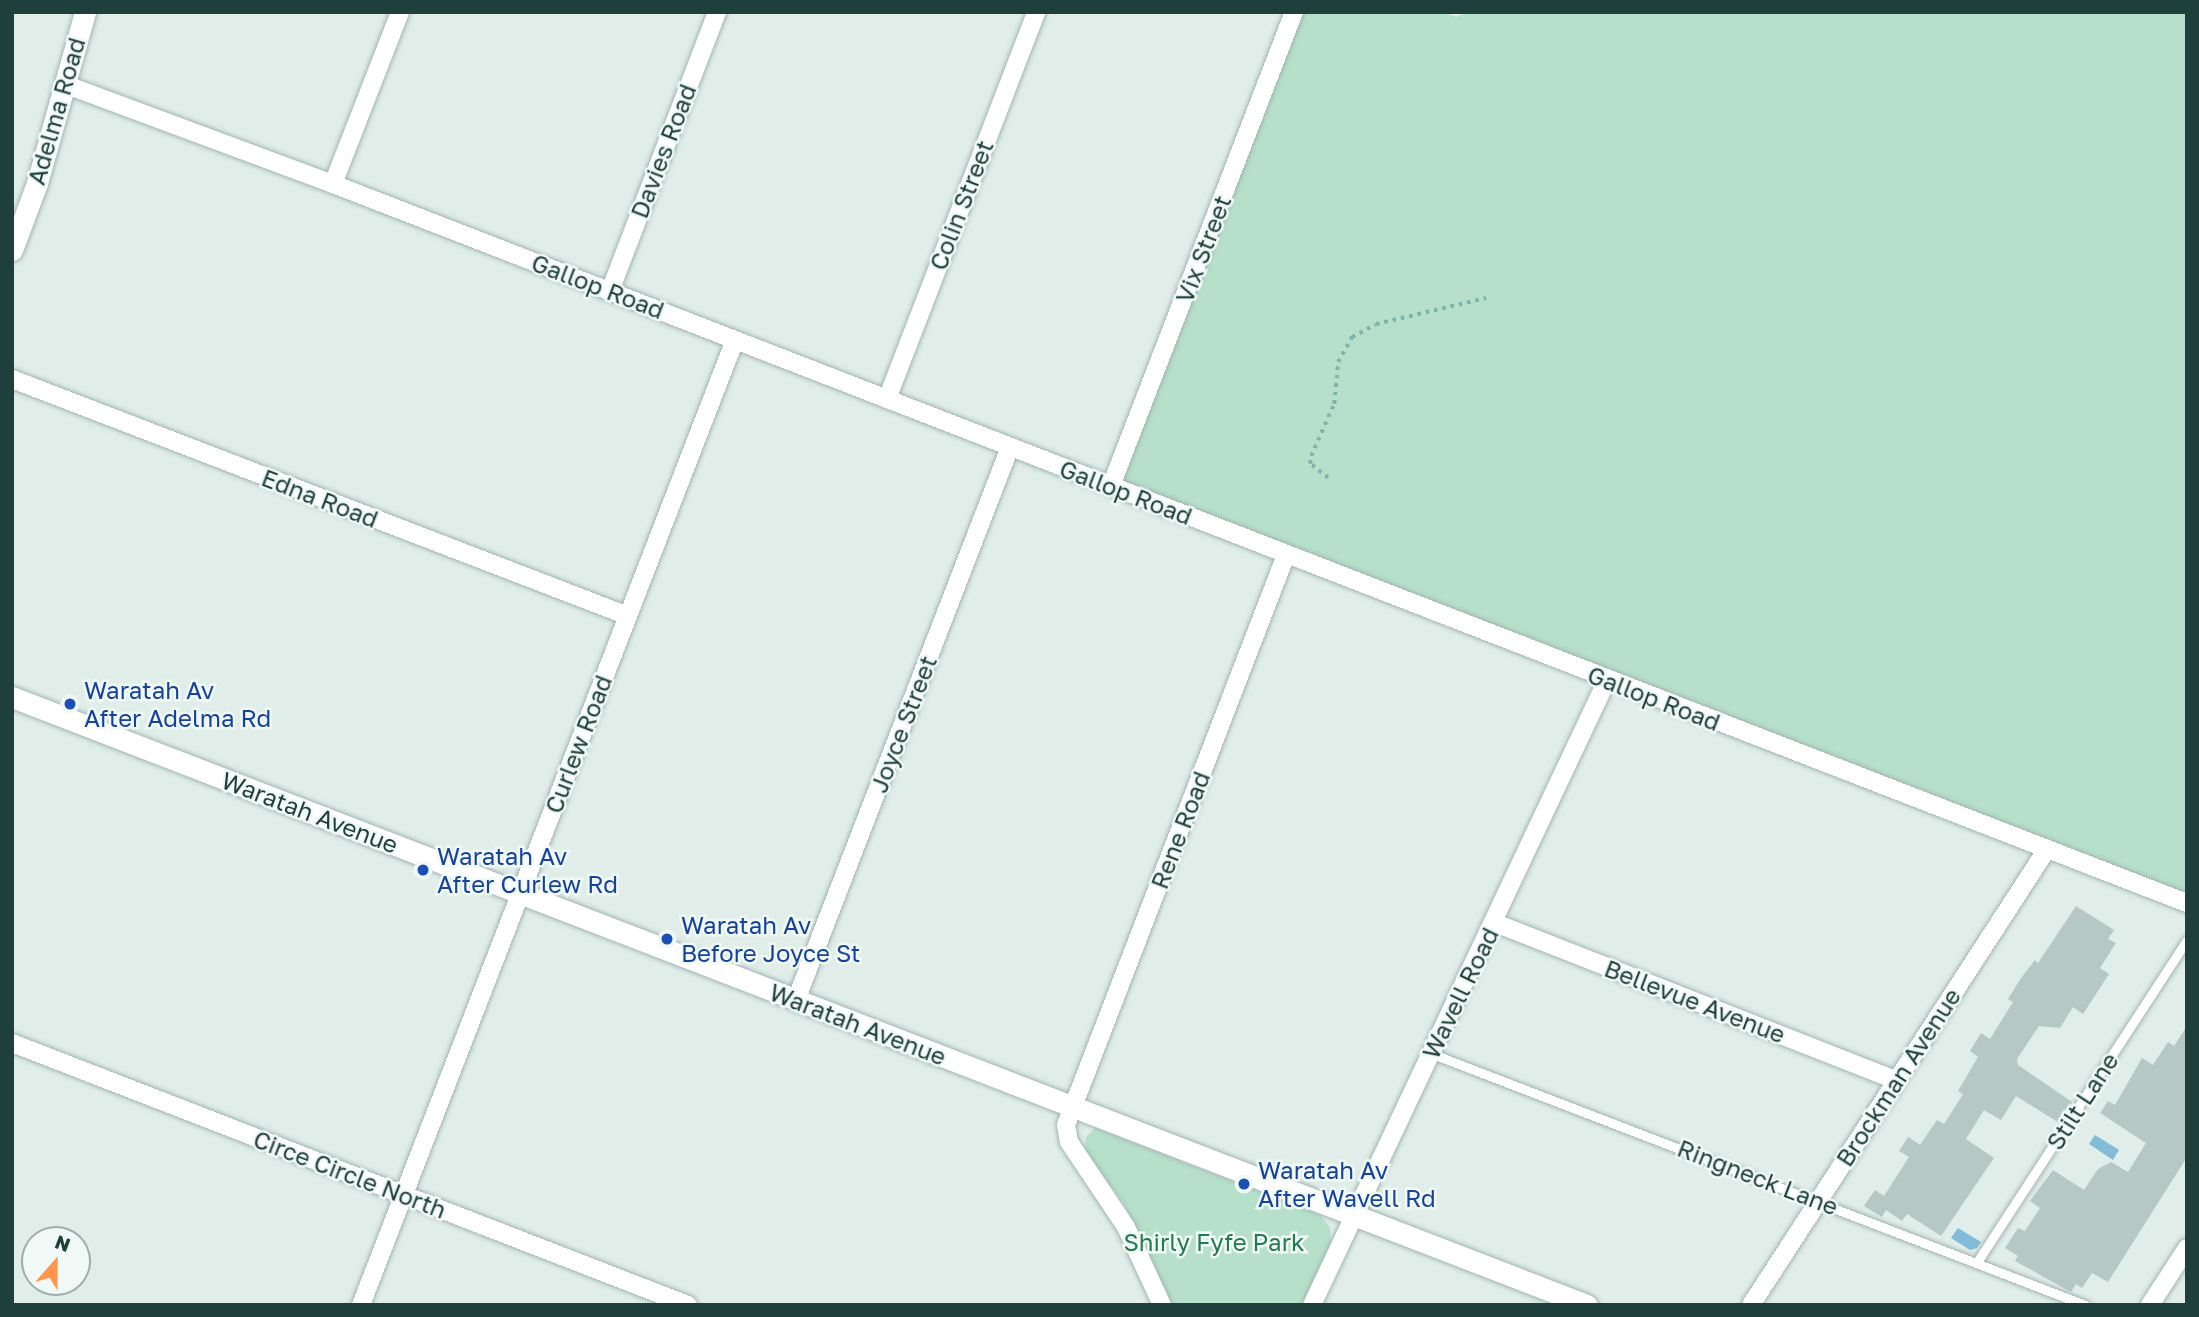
<!DOCTYPE html>
<style>
body{margin:0}
#map{position:relative;width:2199px;height:1317px;overflow:hidden;background:#e0ede9;font-family:"Golos Text",sans-serif}
div>[style]{position:absolute}
.green>*{inset:0;background:#b6e0c9}
.water>*{inset:0;background:#82bcd8}
.building>*{inset:0;background:#b5c8c3}
.path>*{height:3.5px;margin-top:-1.75px;transform-origin:0;background:repeating-linear-gradient(90deg,#7db4ac 0 3.5px,transparent 0 8.5px)}
.roads{filter:drop-shadow(0 0 2px #a2b5b2) drop-shadow(0 0 2px #a2b5b2)}
.service>*{height:9px;margin:-4.5px;padding:0 4.5px;transform-origin:4.5px;border-radius:4.5px;background:#fff}
.minor>*{height:18px;margin:-9px;padding:0 9px;transform-origin:9px;border-radius:9px;background:#fff}
.tertiary>*{height:21px;margin:-10.5px;padding:0 10.5px;transform-origin:10.5px;border-radius:10.5px;background:#fff}
.dots>*{width:19px;height:19px;translate:-50% -50%;box-sizing:border-box;border:4px solid #f1f9f6;border-radius:50%}
span{translate:-50% -50%;white-space:nowrap;text-align:center;line-height:1.15;-webkit-text-stroke:5px #f1f9f6;paint-order:stroke}
.street-label{font-size:24px;color:#1f3f3c}
.transit-label{font-size:24px;color:#164399}
.left{translate:0 -50%;text-align:left}
.park-label{font-size:24px;color:#257a54}
.frame{position:absolute;inset:0;border:14px solid #1f3f3c;pointer-events:none}
.north{position:absolute;left:21px;top:1226px;width:70px;height:70px;box-sizing:border-box;background:#f1f9f6;border:2px solid #9dafac;border-radius:50%;rotate:21deg;font-size:19px;font-weight:700;line-height:28px;text-align:center;color:#1f3f3c}
.north::after{content:'';display:block;margin:auto;width:24px;height:32px;background:#ff964c;clip-path:polygon(50% 0,100% 100%,50% 72%,0 100%)}
</style>
<div id="map">
<div class="green">
<div style="clip-path:polygon(1304px 12px,1444px 12px,1456px 17px,1469px 12px,2187px 12px,2187px 899px,1116px 484px)"></div>
<div style="clip-path:polygon(1095px 1128px,1320px 1215px,1330px 1227px,1331px 1244px,1303px 1305px,1171px 1305px,1125px 1205px,1085px 1150px,1086px 1137px)"></div>
</div>
<div class="water">
<div style="clip-path:polygon(2095px 1135px,2119px 1150px,2113px 1160px,2089px 1144px)"></div>
<div style="clip-path:polygon(1958px 1228px,1981px 1242px,1977px 1248px,1970px 1250px,1951px 1238px)"></div>
</div>
<div class="building">
<div style="clip-path:polygon(2076px 906px,2114px 930px,2108px 939px,2116px 943px,2100px 968px,2109px 974px,2083px 1014px,2073px 1007px,2060px 1028px,2039px 1026px,2017px 1059px,2018px 1065px,2072px 1102px,2058px 1122px,2016px 1096px,2001px 1120px,1984px 1110px,1966px 1139px,1994px 1158px,1941px 1236px,1907px 1214px,1902px 1221px,1886px 1210px,1882px 1217px,1864px 1206px,1875px 1190px,1884px 1196px,1909px 1157px,1899px 1151px,1908px 1137px,1920px 1145px,1937px 1120px,1944px 1124px,1963px 1094px,1958px 1091px,1978px 1057px,1970px 1051px,1981px 1033px,1990px 1039px,2013px 1002px,2008px 999px,2021px 978px,2035px 960px,2038px 963px)"></div>
<div style="clip-path:polygon(2187px 1026px,2187px 1157px,2108px 1282px,2092px 1273px,2082px 1288px,2076px 1284px,2071px 1292px,2015px 1261px,2018px 1256px,2005px 1248px,2018px 1228px,2025px 1231px,2040px 1208px,2030px 1201px,2053px 1170px,2084px 1190px,2098px 1169px,2111px 1162px,2128px 1172px,2146px 1143px,2100px 1113px,2108px 1101px,2115px 1105px,2142px 1058px,2153px 1065px,2168px 1042px,2174px 1046px)"></div>
</div>
<div class="path">
<div style="left:1328px;top:478px;width:23px;rotate:-142deg"></div>
<div style="left:1310px;top:464px;width:8px;rotate:-83deg"></div>
<div style="left:1311px;top:456px;width:57px;rotate:-66.1deg"></div>
<div style="left:1334px;top:404px;width:42px;rotate:-84.6deg"></div>
<div style="left:1338px;top:362px;width:29px;rotate:-61deg"></div>
<div style="left:1352px;top:337px;width:27px;rotate:-28deg"></div>
<div style="left:1376px;top:324px;width:113px;rotate:-13.3deg"></div>
</div>
<div class="roads">
<div class="service">
<div style="left:1430px;top:1053px;width:702px;rotate:21.04deg"></div>
<div style="left:1977px;top:1262px;width:384px;rotate:-56.9deg"></div>
</div>
<div class="minor">
<div style="left:64px;top:84px;width:287px;rotate:20.4deg"></div>
<div style="left:333px;top:184px;width:1989px;rotate:21.2deg"></div>
<div style="left:333px;top:184px;width:185px;rotate:-68.7deg"></div>
<div style="left:610px;top:291px;width:299px;rotate:-69deg"></div>
<div style="left:12px;top:379px;width:660px;rotate:21.04deg"></div>
<div style="left:887px;top:399px;width:415px;rotate:-68.9deg"></div>
<div style="left:1111px;top:486px;width:508px;rotate:-68.89deg"></div>
<div style="left:1495px;top:923px;width:431px;rotate:21.4deg"></div>
<div style="left:796px;top:1000px;width:593px;rotate:-68.84deg"></div>
<div style="left:12px;top:1043px;width:725px;rotate:21.19deg"></div>
<div style="left:361px;top:1305px;width:1035px;rotate:-68.82deg"></div>
<div style="left:1162px;top:1305px;width:86px;rotate:-114.8deg"></div>
<div style="left:1126px;top:1227px;width:102px;rotate:-123.8deg"></div>
<div style="left:1069px;top:1142px;width:17px;rotate:-100deg"></div>
<div style="left:1066px;top:1125px;width:611px;rotate:-68.9deg"></div>
<div style="left:1312px;top:1305px;width:691px;rotate:-64.73deg"></div>
<div style="left:1751px;top:1305px;width:544px;rotate:-57.01deg"></div>
<div style="left:2150px;top:1305px;width:68px;rotate:-57deg"></div>
</div>
<div class="tertiary">
<div style="left:12px;top:250px;width:72px;rotate:-69.5deg"></div>
<div style="left:37px;top:183px;width:178px;rotate:-74.3deg"></div>
<div style="left:12px;top:697px;width:1688px;rotate:21.11deg"></div>
</div>
</div>
<div class="dots">
<div style="left:70px;top:704px;background:#1a4fb4"></div>
<div style="left:423px;top:870px;background:#1a4fb4"></div>
<div style="left:667px;top:939px;background:#1a4fb4"></div>
<div style="left:1244px;top:1184px;background:#1a4fb4"></div>
</div>
<div class="street-label">
<span style="left:56px;top:111px;rotate:-74deg">Adelma Road</span>
<span style="left:663px;top:151px;rotate:-69deg">Davies Road</span>
<span style="left:961px;top:205px;rotate:-69deg">Colin Street</span>
<span style="left:1203px;top:249px;rotate:-69deg">Vix Street</span>
<span style="left:598px;top:286px;rotate:21deg">Gallop Road</span>
<span style="left:1126px;top:492px;rotate:21deg">Gallop Road</span>
<span style="left:320px;top:498px;rotate:21deg">Edna Road</span>
<span style="left:1654px;top:698px;rotate:21deg">Gallop Road</span>
<span style="left:903px;top:724px;rotate:-69deg">Joyce Street</span>
<span style="left:578px;top:744px;rotate:-69deg">Curlew Road</span>
<span style="left:310px;top:812px;rotate:21deg">Waratah Avenue</span>
<span style="left:1180px;top:830px;rotate:-69deg">Rene Road</span>
<span style="left:1460px;top:993px;rotate:-64deg">Wavell Road</span>
<span style="left:1695px;top:1001px;rotate:21deg">Bellevue Avenue</span>
<span style="left:858px;top:1024px;rotate:21deg">Waratah Avenue</span>
<span style="left:1898px;top:1077px;rotate:-57deg">Brockman Avenue</span>
<span style="left:2082px;top:1101px;rotate:-57deg">Stilt Lane</span>
<span style="left:350px;top:1174px;rotate:21deg">Circe Circle North</span>
<span style="left:1758px;top:1177px;rotate:21deg">Ringneck Lane</span>
</div>
<div class="transit-label">
<span class="left" style="left:84px;top:704px">Waratah Av<br>After Adelma Rd</span>
<span class="left" style="left:437px;top:870px">Waratah Av<br>After Curlew Rd</span>
<span class="left" style="left:681px;top:939px">Waratah Av<br>Before Joyce St</span>
<span class="left" style="left:1258px;top:1184px">Waratah Av<br>After Wavell Rd</span>
</div>
<div class="park-label">
<span style="left:1214px;top:1242px">Shirly Fyfe Park</span>
</div>
<div class="frame"></div>
<div class="north">N</div>
</div>
